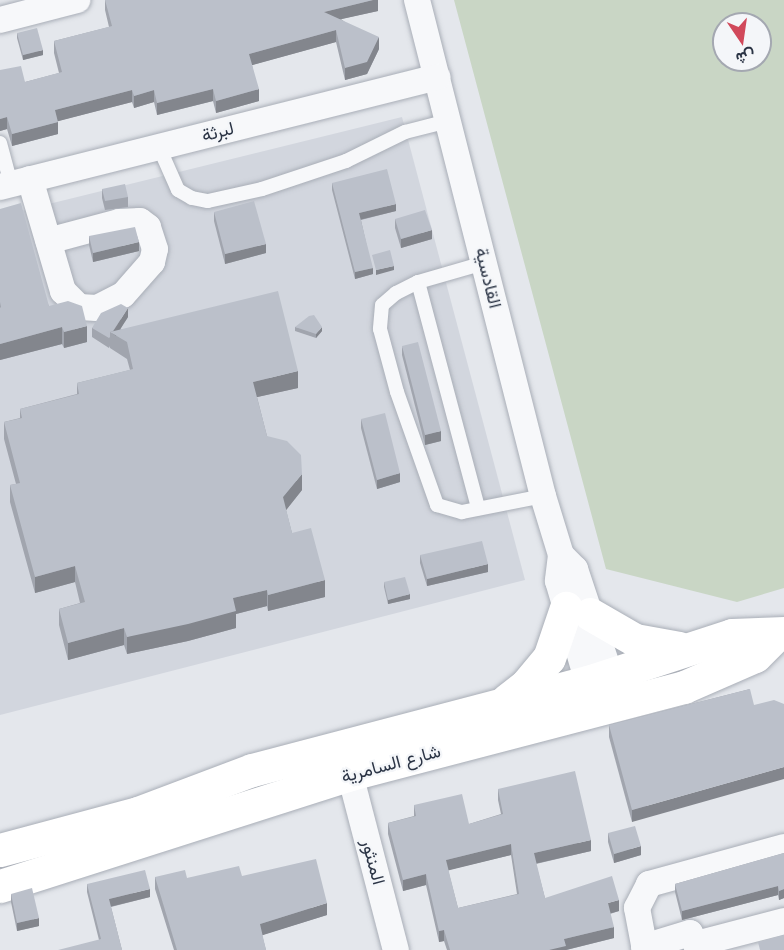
<!DOCTYPE html>
<meta charset="utf-8">
<style>
body{margin:0}
#map{position:relative;width:784px;height:950px;overflow:hidden;background:#e4e7ec;font-family:Inter,Vazirmatn,sans-serif}
div>[style]{position:absolute}
.built>*{inset:0;background:#d2d6de}
.green>*{inset:0;background:#c9d6c5}
.roads{filter:drop-shadow(0 0 2px #a9aeb7) drop-shadow(0 0 2px #a9aeb7)}
.lane>*{height:14px;margin:-7px;padding:0 7px;transform-origin:7px;border-radius:7px;background:#f7f8fa}
.street>*{height:26px;margin:-13px;padding:0 13px;transform-origin:13px;border-radius:13px;background:#f7f8fa}
.secondary>*{height:33px;margin:-16.5px;padding:0 16.5px;transform-origin:16.5px;border-radius:16.5px;background:#fff}
.wall>*{inset:0;background:#a1a5ae}
.shaded-wall>*{inset:0;background:#83868d}
.building>*{inset:0;background:#bbc0ca}
span{translate:-50% -50%;white-space:nowrap;text-align:center;line-height:1.15;-webkit-text-stroke:4.5px #f4f6f9;paint-order:stroke}
.street-label{font-size:18px;color:#2b3445}
.north{position:absolute;left:712px;top:12px;width:60px;height:60px;box-sizing:border-box;background:#f4f6f9;border:2px solid #a4a8b1;border-radius:50%;rotate:167deg;font-size:16px;font-weight:700;line-height:24px;text-align:center;color:#2b3445}
.north::after{content:'';display:block;margin:auto;width:21px;height:27px;background:#d1495b;clip-path:polygon(50% 0,100% 100%,50% 72%,0 100%)}
</style>
<div id="map">
<div class="built">
<div style="clip-path:polygon(402px 117px,525px 580px,0 715px,0 216px)"></div>
</div>
<div class="green">
<div style="clip-path:polygon(evenodd,454px 0,784px 0,784px 588px,737px 602px,606px 569px,454px 0,724px 24px,760px 24px,760px 60px,724px 60px,724px 24px)"></div>
</div>
<div class="roads">
<div class="lane">
<div style="left:0;top:143px;width:42px;rotate:75deg"></div>
<div style="left:159px;top:147px;width:47px;rotate:66.2deg"></div>
<div style="left:178px;top:190px;width:16px;rotate:30deg"></div>
<div style="left:192px;top:198px;width:16px;rotate:11deg"></div>
<div style="left:208px;top:201px;width:55px;rotate:-12.5deg"></div>
<div style="left:262px;top:189px;width:89px;rotate:-18.4deg"></div>
<div style="left:346px;top:161px;width:66px;rotate:-26.2deg"></div>
<div style="left:405px;top:132px;width:44px;rotate:-14.3deg"></div>
<div style="left:484px;top:263px;width:69px;rotate:163.9deg"></div>
<div style="left:418px;top:282px;width:25px;rotate:153deg"></div>
<div style="left:396px;top:293px;width:18px;rotate:139deg"></div>
<div style="left:382px;top:305px;width:24px;rotate:95deg"></div>
<div style="left:380px;top:329px;width:65px;rotate:74.9deg"></div>
<div style="left:397px;top:392px;width:120px;rotate:70.5deg"></div>
<div style="left:437px;top:505px;width:26px;rotate:16deg"></div>
<div style="left:462px;top:512px;width:83px;rotate:-11.2deg"></div>
<div style="left:418px;top:282px;width:234px;rotate:75.1deg"></div>
</div>
<div class="street">
<div style="left:417px;top:0;width:512px;rotate:75.75deg"></div>
<div style="left:543px;top:496px;width:62px;rotate:73deg"></div>
<div style="left:561px;top:555px;width:20px;rotate:45deg"></div>
<div style="left:575px;top:569px;width:130px;rotate:71.6deg"></div>
<div style="left:0;top:20px;width:80px;rotate:-14.6deg"></div>
<div style="left:30px;top:179px;width:117px;rotate:73.6deg"></div>
<div style="left:63px;top:291px;width:23px;rotate:45deg"></div>
<div style="left:79px;top:307px;width:18px;rotate:3deg"></div>
<div style="left:97px;top:308px;width:29px;rotate:-27deg"></div>
<div style="left:123px;top:295px;width:44px;rotate:-48.7deg"></div>
<div style="left:152px;top:262px;width:13px;rotate:-77deg"></div>
<div style="left:155px;top:249px;width:23px;rotate:-108deg"></div>
<div style="left:148px;top:227px;width:10px;rotate:-143deg"></div>
<div style="left:140px;top:221px;width:21px;rotate:177deg"></div>
<div style="left:119px;top:222px;width:73px;rotate:165deg"></div>
<div style="left:0;top:187px;width:451px;rotate:-14.1deg"></div>
<div style="left:561px;top:555px;width:26px;rotate:97deg"></div>
<div style="left:558px;top:581px;width:123px;rotate:73.5deg"></div>
<div style="left:350px;top:774px;width:182px;rotate:75.4deg"></div>
<div style="left:644px;top:947px;width:48px;rotate:-16.9deg"></div>
<div style="left:690px;top:933px;width:13px;rotate:61deg"></div>
<div style="left:696px;top:944px;width:91px;rotate:-14.6deg"></div>
<div style="left:645px;top:950px;width:43px;rotate:-100.8deg"></div>
<div style="left:637px;top:908px;width:27px;rotate:-63deg"></div>
<div style="left:649px;top:884px;width:140px;rotate:-15.3deg"></div>
</div>
<div class="secondary">
<div style="left:590px;top:614px;width:52px;rotate:30deg"></div>
<div style="left:635px;top:640px;width:45px;rotate:10.3deg"></div>
<div style="left:507px;top:700px;width:24px;rotate:-38deg"></div>
<div style="left:526px;top:685px;width:35px;rotate:-50deg"></div>
<div style="left:549px;top:658px;width:53px;rotate:-71.2deg"></div>
<div style="left:0;top:850px;width:143px;rotate:-15deg"></div>
<div style="left:138px;top:813px;width:122px;rotate:-20.7deg"></div>
<div style="left:252px;top:770px;width:347px;rotate:-14.7deg"></div>
<div style="left:588px;top:682px;width:151px;rotate:-18.1deg"></div>
<div style="left:732px;top:635px;width:52px;rotate:-2.2deg"></div>
<div style="left:0;top:886px;width:367px;rotate:-17.7deg"></div>
<div style="left:350px;top:774px;width:345px;rotate:-14.6deg"></div>
<div style="left:684px;top:687px;width:77px;rotate:-23.6deg"></div>
<div style="left:755px;top:656px;width:30px;rotate:-45deg"></div>
</div>
</div>
<div class="wall">
<div style="clip-path:polygon(105px 0,378px 0,378px 11px,341px 19px,379px 49px,367px 74px,345px 80px,336px 42px,252px 65px,259px 101px,216px 113px,213px 101px,157px 115px,154px 102px,134px 108px,132px 102px,58px 121px,58px 134px,12px 146px,7px 129px,0 131px,0 70px,25px 82px,59px 73px,54px 53px,54px 41px,109px 27px,105px 10px)"></div>
<div style="clip-path:polygon(17px 33px,43px 55px,23px 60px,17px 38px)"></div>
<div style="clip-path:polygon(332px 183px,396px 211px,361px 220px,373px 274px,355px 279px,332px 190px)"></div>
<div style="clip-path:polygon(102px 189px,128px 197px,128px 207px,105px 210px,102px 198px)"></div>
<div style="clip-path:polygon(0 209px,49px 306px,87px 342px,64px 348px,62px 344px,0 360px)"></div>
<div style="clip-path:polygon(214px 212px,266px 253px,225px 264px,214px 221px)"></div>
<div style="clip-path:polygon(395px 219px,432px 239px,401px 248px,395px 228px)"></div>
<div style="clip-path:polygon(89px 236px,139px 251px,93px 262px,89px 245px)"></div>
<div style="clip-path:polygon(128px 317px,120px 329px,298px 388px,257px 397px,267px 436px,302px 490px,286px 510px,292px 533px,325px 597px,268px 611px,267px 606px,236px 614px,236px 628px,188px 641px,127px 654px,124px 645px,68px 660px,59px 625px,59px 609px,80px 603px,75px 582px,35px 593px,10px 502px,10px 485px,16px 484px,4px 439px,4px 422px,20px 418px,20px 409px,77px 394px,77px 383px,130px 370px,127px 359px,110px 348px,110px 346px,109px 348px,92px 337px,92px 328px)"></div>
<div style="clip-path:polygon(295px 327px,322px 331px,316px 338px,295px 331px)"></div>
<div style="clip-path:polygon(402px 346px,441px 441px,425px 445px,402px 355px)"></div>
<div style="clip-path:polygon(361px 419px,400px 482px,377px 489px,361px 428px)"></div>
<div style="clip-path:polygon(420px 555px,488px 572px,427px 586px,420px 563px)"></div>
<div style="clip-path:polygon(384px 582px,410px 599px,388px 604px,384px 587px)"></div>
<div style="clip-path:polygon(750px 689px,632px 822px,609px 737px,609px 725px)"></div>
<div style="clip-path:polygon(evenodd,498px 789px,591px 851px,536px 864px,545px 898px,619px 911px,610px 914px,614px 938px,566px 950px,447px 950px,444px 941px,439px 942px,426px 885px,403px 891px,388px 834px,388px 823px,414px 816px,414px 805px,469px 824px,501px 814px,498px 800px,498px 789px,511px 855px,517px 894px,458px 908px,448px 870px,511px 855px)"></div>
<div style="clip-path:polygon(608px 833px,641px 855px,614px 863px,608px 842px)"></div>
<div style="clip-path:polygon(784px 853px,784px 898px,779px 900px,778px 895px,682px 920px,675px 892px,675px 884px)"></div>
<div style="clip-path:polygon(242px 876px,327px 915px,262px 935px,266px 950px,174px 950px,155px 889px,155px 877px,187px 878px)"></div>
<div style="clip-path:polygon(87px 884px,150px 897px,111px 907px,122px 950px,99px 940px,87px 892px)"></div>
<div style="clip-path:polygon(11px 894px,39px 926px,17px 931px,11px 902px)"></div>
</div>
<div class="shaded-wall">
<div style="clip-path:polygon(373px 0,378px 0,378px 11px,324px 23px,324px 12px)"></div>
<div style="clip-path:polygon(336px 30px,336px 42px,249px 66px,249px 54px)"></div>
<div style="clip-path:polygon(379px 37px,379px 49px,367px 74px,345px 80px,345px 68px)"></div>
<div style="clip-path:polygon(43px 50px,43px 55px,23px 60px,23px 55px)"></div>
<div style="clip-path:polygon(213px 89px,213px 101px,157px 115px,157px 103px)"></div>
<div style="clip-path:polygon(259px 89px,259px 101px,216px 113px,216px 101px)"></div>
<div style="clip-path:polygon(132px 90px,132px 102px,55px 122px,55px 110px)"></div>
<div style="clip-path:polygon(154px 90px,154px 102px,134px 108px,134px 96px)"></div>
<div style="clip-path:polygon(7px 117px,7px 129px,0 131px,0 119px)"></div>
<div style="clip-path:polygon(58px 122px,58px 134px,12px 146px,12px 134px)"></div>
<div style="clip-path:polygon(396px 204px,396px 211px,359px 220px,359px 213px)"></div>
<div style="clip-path:polygon(432px 230px,432px 239px,401px 248px,401px 239px)"></div>
<div style="clip-path:polygon(139px 242px,139px 251px,93px 262px,93px 253px)"></div>
<div style="clip-path:polygon(266px 244px,266px 253px,225px 264px,225px 254px)"></div>
<div style="clip-path:polygon(394px 266px,394px 270px,376px 275px,376px 270px)"></div>
<div style="clip-path:polygon(373px 268px,373px 274px,355px 279px,355px 272px)"></div>
<div style="clip-path:polygon(128px 308px,128px 317px,116px 336px,112px 333px)"></div>
<div style="clip-path:polygon(87px 326px,87px 342px,64px 348px,64px 332px)"></div>
<div style="clip-path:polygon(62px 327px,62px 344px,0 360px,0 344px)"></div>
<div style="clip-path:polygon(322px 327px,322px 331px,316px 338px,316px 334px)"></div>
<div style="clip-path:polygon(298px 371px,298px 388px,253px 398px,253px 382px)"></div>
<div style="clip-path:polygon(441px 431px,441px 441px,425px 445px,425px 435px)"></div>
<div style="clip-path:polygon(400px 473px,400px 482px,377px 489px,377px 480px)"></div>
<div style="clip-path:polygon(302px 474px,302px 490px,283px 514px,283px 497px)"></div>
<div style="clip-path:polygon(488px 564px,488px 572px,427px 586px,427px 579px)"></div>
<div style="clip-path:polygon(75px 566px,75px 582px,35px 593px,35px 577px)"></div>
<div style="clip-path:polygon(325px 580px,325px 597px,268px 611px,268px 595px)"></div>
<div style="clip-path:polygon(267px 590px,267px 606px,236px 614px,236px 628px,188px 641px,127px 654px,127px 637px,233px 598px)"></div>
<div style="clip-path:polygon(410px 594px,410px 599px,388px 604px,388px 600px)"></div>
<div style="clip-path:polygon(124px 628px,124px 645px,68px 660px,68px 643px)"></div>
<div style="clip-path:polygon(784px 767px,784px 779px,632px 822px,632px 810px)"></div>
<div style="clip-path:polygon(591px 840px,591px 851px,534px 864px,534px 853px)"></div>
<div style="clip-path:polygon(511px 844px,511px 855px,446px 871px,446px 860px)"></div>
<div style="clip-path:polygon(641px 846px,641px 855px,614px 863px,614px 854px)"></div>
<div style="clip-path:polygon(426px 874px,426px 885px,403px 891px,403px 880px)"></div>
<div style="clip-path:polygon(778px 886px,778px 895px,682px 920px,682px 911px)"></div>
<div style="clip-path:polygon(150px 889px,150px 897px,109px 907px,109px 899px)"></div>
<div style="clip-path:polygon(784px 889px,784px 898px,779px 900px,779px 891px)"></div>
<div style="clip-path:polygon(619px 900px,619px 911px,608px 914px,608px 903px)"></div>
<div style="clip-path:polygon(327px 903px,327px 915px,260px 936px,260px 924px)"></div>
<div style="clip-path:polygon(39px 918px,39px 926px,17px 931px,17px 923px)"></div>
<div style="clip-path:polygon(614px 927px,614px 938px,566px 950px,549px 950px,564px 939px)"></div>
<div style="clip-path:polygon(444px 930px,444px 941px,439px 942px,439px 931px)"></div>
</div>
<div class="building">
<div style="clip-path:polygon(105px 0,373px 0,324px 12px,379px 37px,367px 62px,345px 68px,336px 30px,249px 54px,259px 89px,216px 101px,213px 89px,157px 103px,154px 90px,134px 96px,132px 90px,55px 110px,58px 122px,12px 134px,7px 117px,0 119px,0 70px,21px 66px,25px 82px,62px 72px,54px 41px,112px 26px)"></div>
<div style="clip-path:polygon(37px 28px,43px 50px,23px 55px,17px 33px)"></div>
<div style="clip-path:polygon(387px 169px,396px 204px,359px 213px,373px 268px,355px 272px,332px 183px)"></div>
<div style="clip-path:polygon(125px 184px,128px 197px,105px 201px,102px 189px)"></div>
<div style="clip-path:polygon(254px 201px,266px 244px,225px 254px,214px 212px)"></div>
<div style="clip-path:polygon(21px 203px,49px 306px,68px 301px,82px 306px,87px 326px,64px 332px,62px 327px,0 344px,0 308px,1px 307px,0 302px,0 209px)"></div>
<div style="clip-path:polygon(425px 210px,432px 230px,401px 239px,395px 219px)"></div>
<div style="clip-path:polygon(135px 227px,139px 242px,93px 253px,89px 236px)"></div>
<div style="clip-path:polygon(390px 250px,394px 266px,376px 270px,372px 255px)"></div>
<div style="clip-path:polygon(278px 291px,298px 371px,253px 382px,267px 436px,287px 441px,301px 455px,302px 474px,283px 497px,292px 533px,311px 528px,325px 580px,268px 595px,267px 590px,233px 598px,236px 611px,188px 624px,127px 637px,124px 628px,68px 643px,59px 609px,85px 602px,75px 566px,35px 577px,10px 485px,20px 483px,4px 422px,22px 418px,20px 409px,79px 394px,77px 383px,133px 369px,127px 342px,110px 332px)"></div>
<div style="clip-path:polygon(121px 304px,128px 308px,113px 331px,110px 332px,110px 337px,109px 338px,92px 328px,101px 313px)"></div>
<div style="clip-path:polygon(314px 315px,322px 327px,316px 334px,295px 327px,309px 316px)"></div>
<div style="clip-path:polygon(418px 342px,441px 431px,425px 435px,402px 346px)"></div>
<div style="clip-path:polygon(385px 413px,400px 473px,377px 480px,361px 419px)"></div>
<div style="clip-path:polygon(482px 541px,488px 564px,427px 579px,420px 555px)"></div>
<div style="clip-path:polygon(405px 577px,410px 594px,388px 600px,384px 582px)"></div>
<div style="clip-path:polygon(750px 689px,754px 705px,774px 700px,784px 704px,784px 767px,632px 810px,609px 725px)"></div>
<div style="clip-path:polygon(evenodd,575px 771px,591px 840px,534px 853px,545px 898px,612px 876px,619px 900px,608px 903px,614px 927px,564px 939px,566px 946px,549px 950px,450px 950px,444px 930px,439px 931px,426px 874px,403px 880px,388px 823px,416px 816px,414px 805px,462px 794px,469px 824px,503px 814px,498px 789px,575px 771px,511px 844px,519px 894px,458px 908px,446px 860px,511px 844px)"></div>
<div style="clip-path:polygon(635px 826px,641px 846px,614px 854px,608px 833px)"></div>
<div style="clip-path:polygon(784px 853px,784px 889px,779px 891px,778px 886px,682px 911px,675px 884px)"></div>
<div style="clip-path:polygon(316px 859px,327px 903px,260px 924px,266px 950px,177px 950px,155px 877px,185px 870px,187px 878px,239px 866px,242px 876px)"></div>
<div style="clip-path:polygon(145px 870px,150px 889px,109px 899px,122px 950px,58px 950px,101px 939px,87px 884px)"></div>
<div style="clip-path:polygon(32px 888px,39px 918px,17px 923px,11px 894px)"></div>
<div style="clip-path:polygon(784px 935px,784px 950px,760px 950px,758px 942px)"></div>
</div>
<div class="street-label">
<span style="left:218px;top:132px;rotate:-14deg">لبرثة</span>
<span style="left:488px;top:278px;rotate:76deg">القادسية</span>
<span style="left:391px;top:764px;rotate:-15deg">شارع السامرية</span>
<span style="left:373px;top:862px;rotate:75deg">المنثور</span>
</div>
<div class="north">ش</div>
</div>
